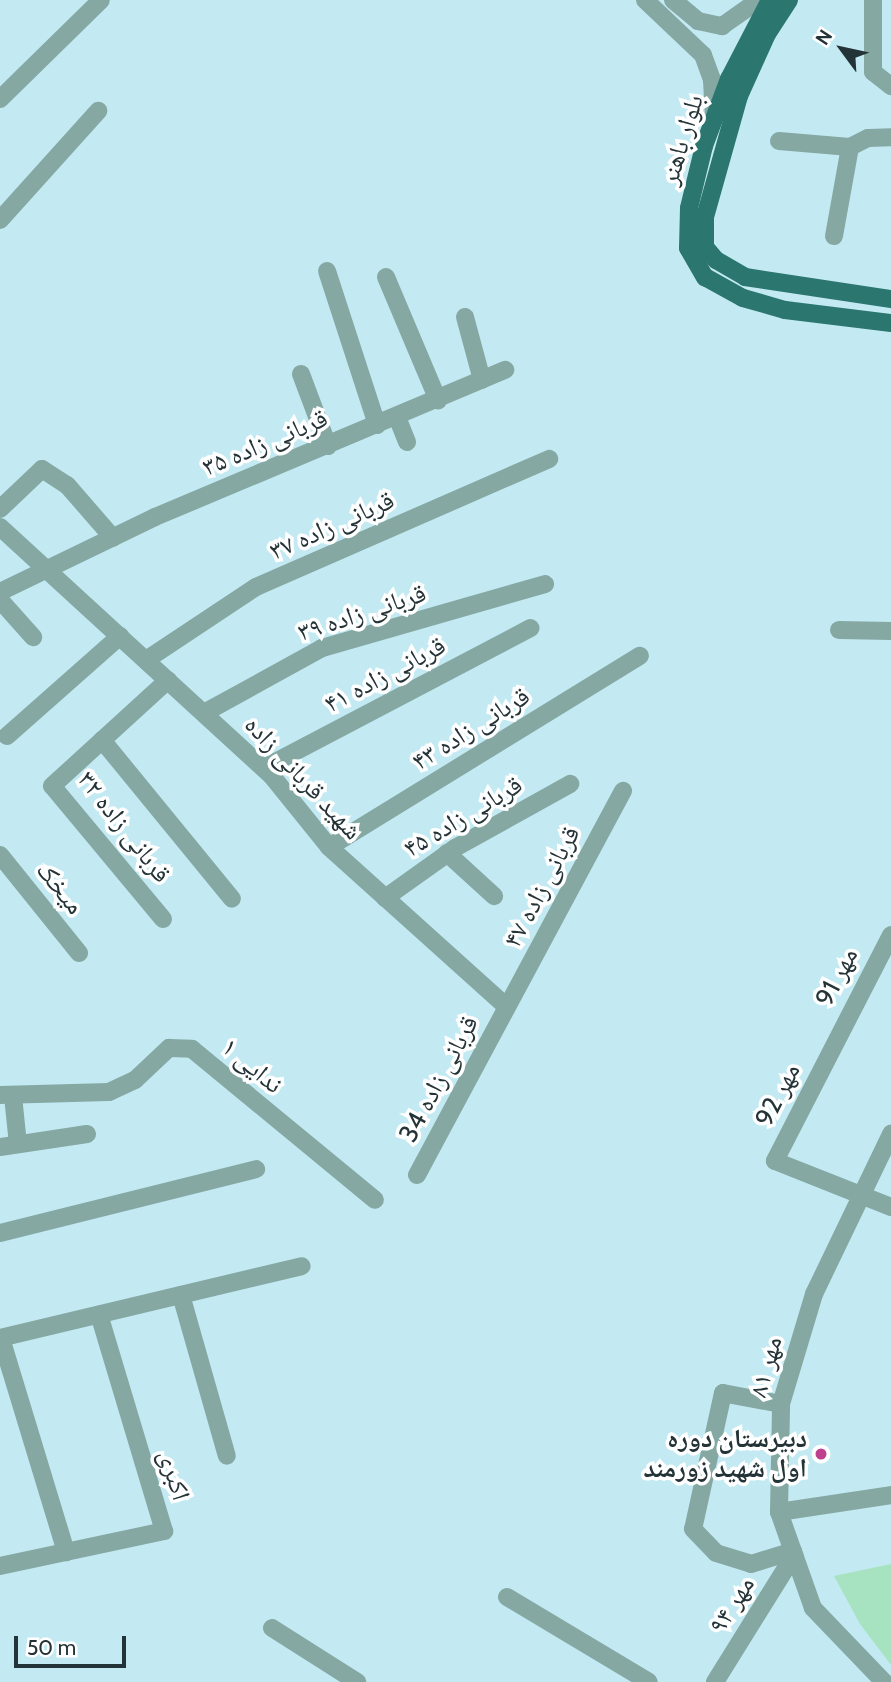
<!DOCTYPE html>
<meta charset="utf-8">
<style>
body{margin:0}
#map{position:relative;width:891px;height:1682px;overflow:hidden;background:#c3eaf3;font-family:Cabin,"Noto Naskh Arabic",sans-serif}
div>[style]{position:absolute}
.green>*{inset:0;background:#a7e3c1}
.minor>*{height:18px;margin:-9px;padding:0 9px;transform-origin:9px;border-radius:9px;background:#85a8a3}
.major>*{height:18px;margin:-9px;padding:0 9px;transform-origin:9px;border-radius:9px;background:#2b766f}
.dots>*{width:19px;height:19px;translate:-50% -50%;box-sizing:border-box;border:4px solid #fff;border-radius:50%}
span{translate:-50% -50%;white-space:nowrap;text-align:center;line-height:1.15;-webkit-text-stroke:7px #fff;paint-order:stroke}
.street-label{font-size:26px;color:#243337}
.poi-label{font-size:26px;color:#243337;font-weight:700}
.right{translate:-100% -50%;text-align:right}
.north{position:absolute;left:807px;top:14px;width:70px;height:70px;-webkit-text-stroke:5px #fff;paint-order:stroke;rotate:303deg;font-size:19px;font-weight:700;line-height:28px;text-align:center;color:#243337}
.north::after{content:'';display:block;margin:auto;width:24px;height:32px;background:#243337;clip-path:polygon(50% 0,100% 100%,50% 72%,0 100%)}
.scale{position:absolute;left:14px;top:1636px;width:112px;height:32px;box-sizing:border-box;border:4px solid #243337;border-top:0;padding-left:9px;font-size:21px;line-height:24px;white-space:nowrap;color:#243337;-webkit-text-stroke:5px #fff;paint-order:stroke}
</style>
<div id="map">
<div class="green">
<div style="clip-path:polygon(891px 1564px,891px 1665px,860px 1624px,834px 1576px)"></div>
</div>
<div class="minor">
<div style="left:645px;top:0;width:80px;rotate:43.5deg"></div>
<div style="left:703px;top:55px;width:27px;rotate:70deg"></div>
<div style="left:712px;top:80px;width:36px;rotate:87deg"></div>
<div style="left:673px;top:0;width:33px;rotate:40deg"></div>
<div style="left:698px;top:21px;width:25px;rotate:12deg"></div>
<div style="left:722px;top:26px;width:45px;rotate:-35.1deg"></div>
<div style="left:873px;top:0;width:72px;rotate:90deg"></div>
<div style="left:873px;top:72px;width:23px;rotate:38deg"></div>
<div style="left:0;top:99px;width:141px;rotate:-44.4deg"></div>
<div style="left:779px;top:141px;width:71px;rotate:4.8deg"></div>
<div style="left:850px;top:147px;width:20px;rotate:-27deg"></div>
<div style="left:868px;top:138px;width:23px;rotate:-2deg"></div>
<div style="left:0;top:220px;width:147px;rotate:-48deg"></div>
<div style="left:834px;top:236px;width:90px;rotate:-79.8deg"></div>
<div style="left:327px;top:271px;width:162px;rotate:72deg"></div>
<div style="left:386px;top:277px;width:134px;rotate:67.1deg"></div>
<div style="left:465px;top:317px;width:65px;rotate:74.9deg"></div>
<div style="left:301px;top:374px;width:77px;rotate:69.4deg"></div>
<div style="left:397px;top:417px;width:27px;rotate:68deg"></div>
<div style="left:0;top:509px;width:58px;rotate:-43.6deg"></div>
<div style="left:42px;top:469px;width:30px;rotate:33deg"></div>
<div style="left:67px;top:485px;width:70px;rotate:49deg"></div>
<div style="left:0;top:527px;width:367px;rotate:42.5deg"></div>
<div style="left:271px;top:775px;width:92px;rotate:51.1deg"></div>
<div style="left:329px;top:847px;width:239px;rotate:42deg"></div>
<div style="left:0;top:592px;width:172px;rotate:-25.8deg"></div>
<div style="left:155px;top:517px;width:380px;rotate:-22.8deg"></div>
<div style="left:0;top:600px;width:50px;rotate:48.3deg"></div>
<div style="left:839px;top:630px;width:52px;rotate:1.1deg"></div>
<div style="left:146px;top:660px;width:132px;rotate:-33.6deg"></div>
<div style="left:256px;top:587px;width:320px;rotate:-23.6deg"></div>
<div style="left:204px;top:713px;width:135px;rotate:-28.8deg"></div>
<div style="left:322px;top:648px;width:232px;rotate:-16deg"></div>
<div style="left:7px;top:736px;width:151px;rotate:-41.5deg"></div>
<div style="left:102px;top:740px;width:205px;rotate:50.7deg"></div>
<div style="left:264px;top:768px;width:301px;rotate:-27.7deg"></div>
<div style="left:329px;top:847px;width:365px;rotate:-31.6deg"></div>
<div style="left:447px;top:853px;width:64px;rotate:42.5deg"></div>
<div style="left:0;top:855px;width:126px;rotate:51.1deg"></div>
<div style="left:385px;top:898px;width:86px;rotate:-35.5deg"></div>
<div style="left:455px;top:848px;width:132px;rotate:-29.1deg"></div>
<div style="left:163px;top:919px;width:173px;rotate:-129.8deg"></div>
<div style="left:52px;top:786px;width:157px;rotate:-42.4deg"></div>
<div style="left:891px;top:935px;width:254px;rotate:117.2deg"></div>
<div style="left:775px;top:1161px;width:125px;rotate:21.6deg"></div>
<div style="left:0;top:1095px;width:109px;rotate:-1.6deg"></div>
<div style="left:109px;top:1092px;width:29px;rotate:-25deg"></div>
<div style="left:135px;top:1080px;width:47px;rotate:-43.3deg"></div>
<div style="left:169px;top:1048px;width:23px;rotate:2deg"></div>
<div style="left:192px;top:1049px;width:237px;rotate:39.5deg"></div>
<div style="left:13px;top:1096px;width:48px;rotate:84.1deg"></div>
<div style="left:0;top:1147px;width:88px;rotate:-8.5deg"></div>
<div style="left:417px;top:1175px;width:436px;rotate:-61.8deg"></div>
<div style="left:0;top:1233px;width:264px;rotate:-14deg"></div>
<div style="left:181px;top:1295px;width:167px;rotate:74.1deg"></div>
<div style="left:0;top:1338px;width:310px;rotate:-13.4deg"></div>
<div style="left:1px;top:1338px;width:224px;rotate:73.1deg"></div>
<div style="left:781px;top:1404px;width:59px;rotate:-169.3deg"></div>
<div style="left:723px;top:1393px;width:139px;rotate:102.4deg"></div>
<div style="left:693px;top:1529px;width:33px;rotate:46deg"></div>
<div style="left:716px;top:1553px;width:37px;rotate:17deg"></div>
<div style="left:751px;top:1564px;width:44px;rotate:-17.2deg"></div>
<div style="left:779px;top:1512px;width:113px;rotate:-8.6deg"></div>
<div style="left:0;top:1566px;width:168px;rotate:-12deg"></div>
<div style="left:164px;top:1531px;width:226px;rotate:-106.7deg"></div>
<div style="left:507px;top:1597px;width:165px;rotate:30.9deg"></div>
<div style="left:272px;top:1628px;width:101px;rotate:32.4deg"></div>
<div style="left:715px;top:1682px;width:150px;rotate:-58.1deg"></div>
<div style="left:884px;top:1682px;width:103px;rotate:-133.8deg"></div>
<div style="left:813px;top:1608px;width:102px;rotate:-109.5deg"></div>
<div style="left:779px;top:1512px;width:108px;rotate:-88.9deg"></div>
<div style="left:781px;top:1404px;width:115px;rotate:-73.3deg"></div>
<div style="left:814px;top:1294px;width:178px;rotate:-64.3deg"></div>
</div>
<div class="major">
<div style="left:770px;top:0;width:89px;rotate:117.4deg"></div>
<div style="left:729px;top:79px;width:72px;rotate:110.5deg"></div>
<div style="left:704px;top:146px;width:64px;rotate:103.6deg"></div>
<div style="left:689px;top:208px;width:40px;rotate:91.4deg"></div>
<div style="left:688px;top:248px;width:34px;rotate:60deg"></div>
<div style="left:705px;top:277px;width:43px;rotate:28.9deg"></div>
<div style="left:743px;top:298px;width:44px;rotate:15.9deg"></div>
<div style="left:785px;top:310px;width:107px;rotate:7deg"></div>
<div style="left:789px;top:0;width:40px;rotate:122.9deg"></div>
<div style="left:767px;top:34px;width:68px;rotate:114.3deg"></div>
<div style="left:739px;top:96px;width:126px;rotate:105.7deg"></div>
<div style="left:705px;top:217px;width:30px;rotate:90deg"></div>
<div style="left:705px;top:247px;width:17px;rotate:50deg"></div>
<div style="left:716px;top:260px;width:34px;rotate:30deg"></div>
<div style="left:745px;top:277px;width:148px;rotate:8.6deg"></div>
</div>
<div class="dots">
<div style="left:821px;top:1454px;background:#be408d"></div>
</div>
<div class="street-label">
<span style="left:682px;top:140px;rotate:-73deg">بلوار باهنر</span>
<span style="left:265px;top:443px;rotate:-23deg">قربانی زاده ۳۵</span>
<span style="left:332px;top:526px;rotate:-24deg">قربانی زاده ۳۷</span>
<span style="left:362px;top:613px;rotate:-18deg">قربانی زاده ۳۹</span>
<span style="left:385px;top:675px;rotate:-28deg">قربانی زاده ۴۱</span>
<span style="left:471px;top:729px;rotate:-32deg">قربانی زاده ۴۳</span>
<span style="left:303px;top:778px;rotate:47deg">شهید قربانی زاده</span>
<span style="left:463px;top:817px;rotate:-31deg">قربانی زاده ۴۵</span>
<span style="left:124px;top:827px;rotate:52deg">قربانی زاده ۳۲</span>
<span style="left:542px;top:887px;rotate:-62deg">قربانی زاده ۴۷</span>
<span style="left:60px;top:888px;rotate:51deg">میخک</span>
<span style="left:837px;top:977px;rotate:-63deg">مهر 91</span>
<span style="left:252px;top:1066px;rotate:40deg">ندایی ۱</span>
<span style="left:439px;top:1079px;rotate:-62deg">قربانی زاده 34</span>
<span style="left:778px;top:1095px;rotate:-63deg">مهر 92</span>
<span style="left:766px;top:1367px;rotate:-75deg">مهر ۸۱</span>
<span style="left:174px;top:1475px;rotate:73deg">اکبری</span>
<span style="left:732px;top:1605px;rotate:-58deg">مهر ۹۴</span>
</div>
<div class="poi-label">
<span class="right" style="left:807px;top:1454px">دبیرستان دوره<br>اول شهید زورمند</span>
</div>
<div class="north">N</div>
<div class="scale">50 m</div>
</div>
